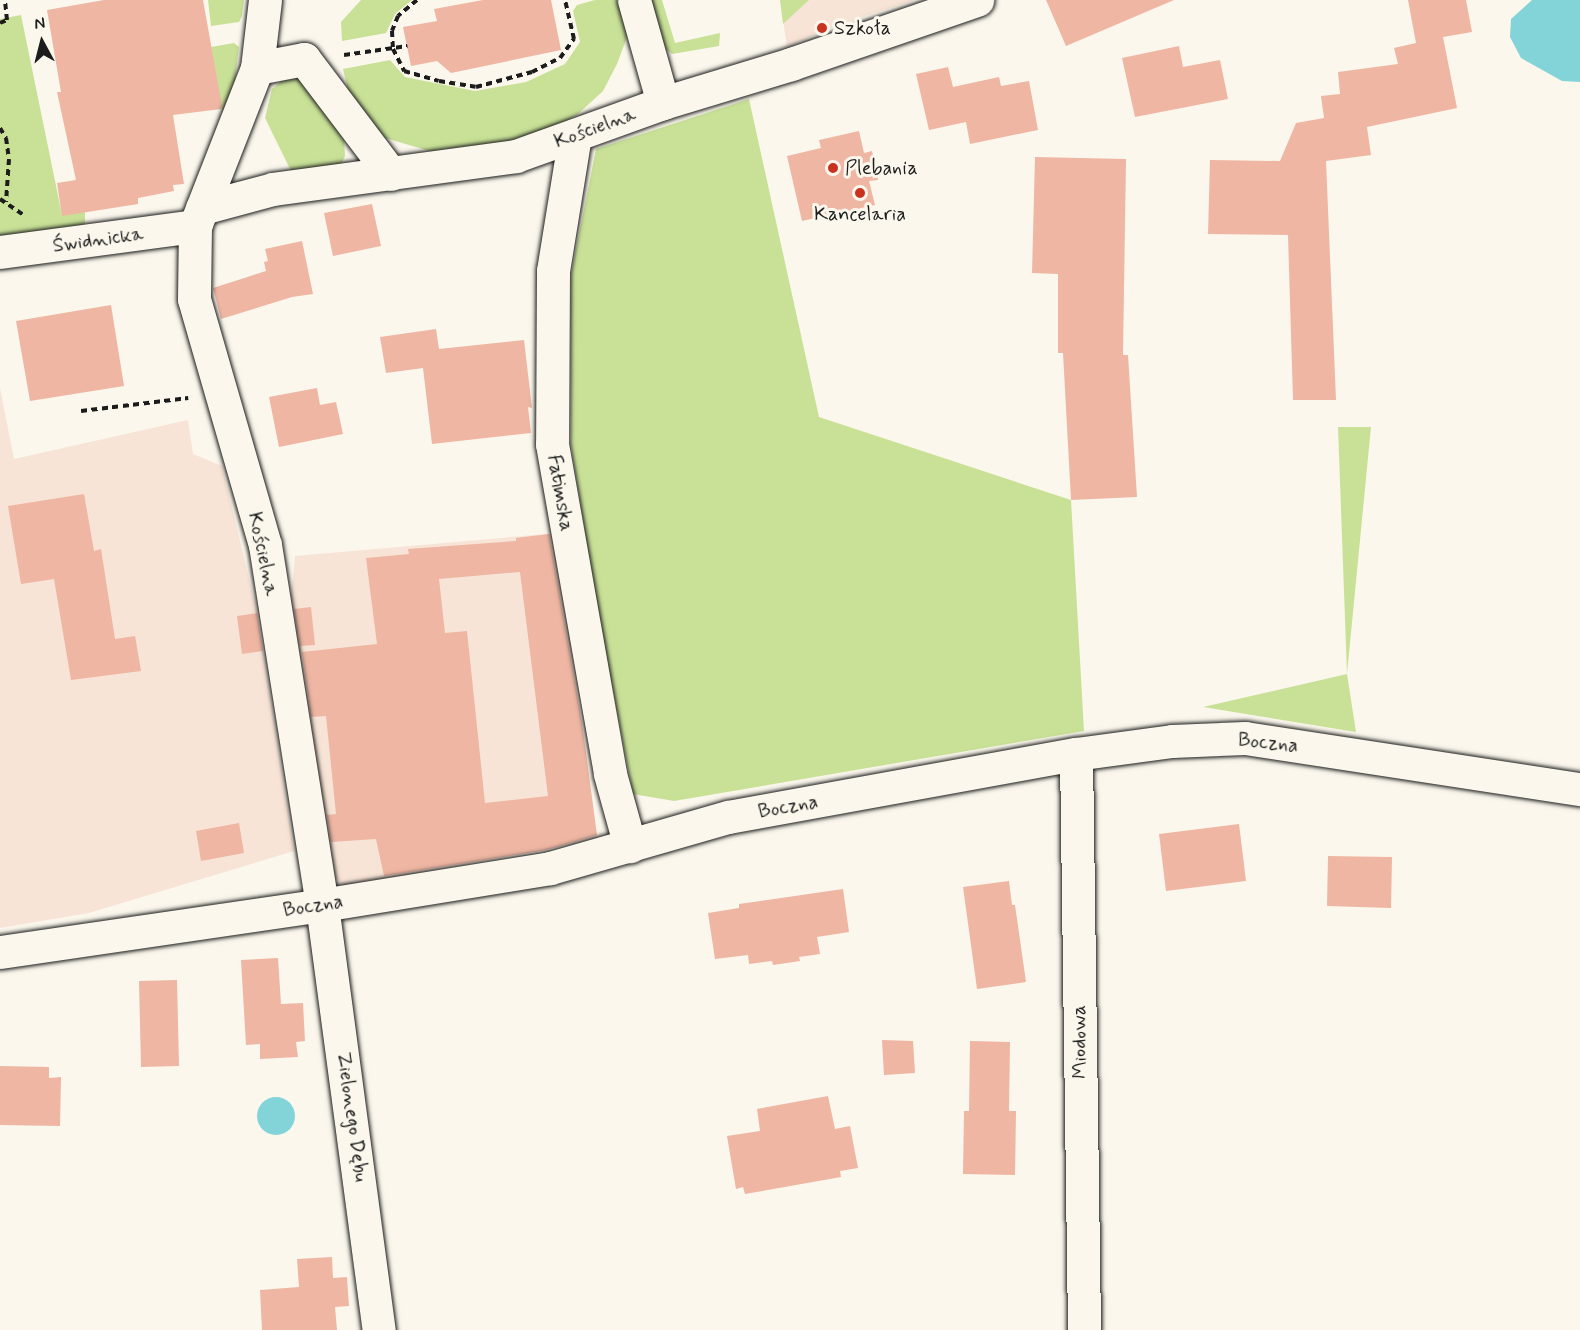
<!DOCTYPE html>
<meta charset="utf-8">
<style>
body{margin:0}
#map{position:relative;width:1580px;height:1330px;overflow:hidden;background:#fbf7ec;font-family:Mynerve,sans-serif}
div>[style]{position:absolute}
.built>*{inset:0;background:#f7e4d6}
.green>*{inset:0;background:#c8e197}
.water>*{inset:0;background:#82d4d9}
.round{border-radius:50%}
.building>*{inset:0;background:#eeb6a3}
.path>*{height:4px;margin-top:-2px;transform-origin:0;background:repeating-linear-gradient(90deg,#1c1c1c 0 6px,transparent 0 10.5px)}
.roads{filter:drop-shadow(0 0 2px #1c1c1c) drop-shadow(0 0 2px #1c1c1c)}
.minor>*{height:33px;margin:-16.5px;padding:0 16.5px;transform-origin:16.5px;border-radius:16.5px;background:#fbf7ec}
.dots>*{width:16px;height:16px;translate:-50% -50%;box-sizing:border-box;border:3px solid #fbf7ec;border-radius:50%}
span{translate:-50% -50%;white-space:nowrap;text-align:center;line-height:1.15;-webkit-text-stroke:6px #fbf7ec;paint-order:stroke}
.poi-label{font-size:20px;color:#1c1c1c}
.left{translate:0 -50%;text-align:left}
.street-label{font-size:20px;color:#1c1c1c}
.north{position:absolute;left:12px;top:12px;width:60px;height:60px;-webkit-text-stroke:4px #fbf7ec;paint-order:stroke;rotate:353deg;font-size:16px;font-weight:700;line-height:24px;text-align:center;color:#1c1c1c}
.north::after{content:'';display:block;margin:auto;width:21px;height:27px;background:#1c1c1c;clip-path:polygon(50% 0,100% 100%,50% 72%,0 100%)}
</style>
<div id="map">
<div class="built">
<div style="clip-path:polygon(780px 0,915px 0,837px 25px,787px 47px)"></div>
<div style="clip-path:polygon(0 388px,14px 459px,188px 420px,193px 454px,222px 466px,258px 616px,294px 851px,89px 913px,0 928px)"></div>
<div style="clip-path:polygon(557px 533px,597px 840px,345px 887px,325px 868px,291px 598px,295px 556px)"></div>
</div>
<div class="green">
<div style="clip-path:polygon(208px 0,244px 0,242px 16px,239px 22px,211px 26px)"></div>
<div style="clip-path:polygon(361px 0,412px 0,395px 14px,386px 33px,342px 41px,341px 22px)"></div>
<div style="clip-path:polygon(595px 0,622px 0,627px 37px,617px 64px,603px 91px,578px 114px,540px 136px,440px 154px,385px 138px,350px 98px,343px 69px,390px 60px,405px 77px,475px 91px,526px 82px,565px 64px,580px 42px,573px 11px,577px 5px)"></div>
<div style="clip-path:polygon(647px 0,662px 0,675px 43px,720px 33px,719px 46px,672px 54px,664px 48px)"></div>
<div style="clip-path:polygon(780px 0,809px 0,783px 24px)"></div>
<div style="clip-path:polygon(21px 15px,62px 215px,85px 212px,85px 235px,0 244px,0 19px)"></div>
<div style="clip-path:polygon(234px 43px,239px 47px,233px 96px,223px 115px,211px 47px)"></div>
<div style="clip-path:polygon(292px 72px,321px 101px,344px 139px,345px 156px,336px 176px,291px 171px,265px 118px,272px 89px)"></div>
<div style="clip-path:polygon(749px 99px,819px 417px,1071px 500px,1084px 731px,674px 801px,633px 794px,598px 613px,571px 445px,571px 275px,596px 149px)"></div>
<div style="clip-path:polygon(1338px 427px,1371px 427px,1347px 674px,1356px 732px,1203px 707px,1347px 674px)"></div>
</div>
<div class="water">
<div style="clip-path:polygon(1532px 0,1580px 0,1580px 82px,1562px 81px,1521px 58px,1510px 37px,1511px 19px)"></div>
<div class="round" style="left:257px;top:1097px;width:38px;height:38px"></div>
</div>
<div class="building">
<div style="clip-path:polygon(104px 0,203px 0,222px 106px,221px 109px,173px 115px,184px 184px,173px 185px,174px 191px,138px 198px,138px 204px,62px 216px,57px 183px,76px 180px,57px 92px,61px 92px,47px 10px)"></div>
<div style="clip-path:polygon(483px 0,551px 0,561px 50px,451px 73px,437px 61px,411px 66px,403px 27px,437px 21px,434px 9px)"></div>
<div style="clip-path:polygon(1046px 0,1174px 0,1066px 46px)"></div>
<div style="clip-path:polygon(1408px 0,1466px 0,1472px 32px,1443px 37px,1457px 108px,1367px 127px,1371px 155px,1326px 161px,1336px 400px,1293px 400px,1288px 235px,1208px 234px,1210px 160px,1280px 161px,1296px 123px,1324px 118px,1321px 96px,1340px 94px,1338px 72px,1398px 64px,1394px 48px,1416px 43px)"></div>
<div style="clip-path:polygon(1179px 46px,1183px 67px,1220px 60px,1228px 99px,1135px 117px,1122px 58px)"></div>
<div style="clip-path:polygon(948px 67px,953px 87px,999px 77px,1001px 86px,1029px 81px,1038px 130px,970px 144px,966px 122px,929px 130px,916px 74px)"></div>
<div style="clip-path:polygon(859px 131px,864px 153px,872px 151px,878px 180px,869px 181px,875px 205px,802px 221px,787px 156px,821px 148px,819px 140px)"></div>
<div style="clip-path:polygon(1035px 157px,1126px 159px,1123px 355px,1128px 355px,1137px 497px,1071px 500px,1063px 353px,1058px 353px,1058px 274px,1032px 273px)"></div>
<div style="clip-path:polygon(372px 204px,381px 246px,333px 256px,324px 213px)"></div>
<div style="clip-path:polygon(302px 241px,313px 294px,292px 297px,221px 319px,213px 288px,266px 271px,264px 262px,268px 261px,265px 249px)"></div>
<div style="clip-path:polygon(111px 305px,124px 386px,30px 401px,16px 321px)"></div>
<div style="clip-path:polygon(436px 329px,439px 349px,524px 340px,532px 408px,528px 407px,531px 433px,432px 444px,423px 368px,386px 373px,380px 337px)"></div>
<div style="clip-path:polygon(317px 388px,320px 405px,336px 402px,343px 434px,279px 447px,269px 397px)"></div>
<div style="clip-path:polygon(84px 494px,94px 551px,101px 549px,115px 639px,135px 636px,141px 671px,71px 680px,54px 579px,21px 584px,8px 506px)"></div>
<div style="clip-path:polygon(evenodd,549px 534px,582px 723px,597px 835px,546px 850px,384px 876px,376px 839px,331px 842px,327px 815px,336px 814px,326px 716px,311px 717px,302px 652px,377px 644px,366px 558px,409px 554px,408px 549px,516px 541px,516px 538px,549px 534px,520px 572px,548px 796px,485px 803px,467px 631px,445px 633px,439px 579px,520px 572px)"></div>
<div style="clip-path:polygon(311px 607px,315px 645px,300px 646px,294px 609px)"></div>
<div style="clip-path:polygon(257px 613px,263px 651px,242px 654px,237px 616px)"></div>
<div style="clip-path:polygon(239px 823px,244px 853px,201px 861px,196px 831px)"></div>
<div style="clip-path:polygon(1239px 824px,1246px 881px,1166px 891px,1159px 834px)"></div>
<div style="clip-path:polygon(1328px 856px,1392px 857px,1391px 908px,1327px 906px)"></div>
<div style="clip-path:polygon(1009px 881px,1012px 905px,1015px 905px,1026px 982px,977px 989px,963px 887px)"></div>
<div style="clip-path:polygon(843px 889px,849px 932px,817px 937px,820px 954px,799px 957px,800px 961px,773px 965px,772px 961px,749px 964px,748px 955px,715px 959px,708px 913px,739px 908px,739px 904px)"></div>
<div style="clip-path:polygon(278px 958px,281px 1004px,303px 1003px,305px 1041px,296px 1042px,298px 1057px,260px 1059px,260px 1044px,246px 1045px,241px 960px)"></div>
<div style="clip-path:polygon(177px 980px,179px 1066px,141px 1067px,139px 981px)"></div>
<div style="clip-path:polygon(882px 1040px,913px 1041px,915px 1073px,884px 1075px)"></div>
<div style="clip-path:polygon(970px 1041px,1010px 1042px,1009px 1111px,1016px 1111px,1015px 1175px,963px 1174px,964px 1111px,969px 1111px)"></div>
<div style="clip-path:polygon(0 1066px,49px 1067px,49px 1078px,61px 1077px,60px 1126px,0 1125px)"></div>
<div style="clip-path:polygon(828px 1096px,835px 1129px,850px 1126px,858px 1168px,840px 1171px,841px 1177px,745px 1194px,743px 1187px,736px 1189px,727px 1136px,760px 1131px,757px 1109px)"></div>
<div style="clip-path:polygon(332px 1257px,333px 1278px,347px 1277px,349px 1306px,335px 1307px,337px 1330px,262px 1330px,260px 1290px,299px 1287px,297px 1259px)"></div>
</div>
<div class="path">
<div style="left:417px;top:0;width:25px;rotate:140deg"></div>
<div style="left:398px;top:16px;width:16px;rotate:112deg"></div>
<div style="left:392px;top:31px;width:18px;rotate:87deg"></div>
<div style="left:393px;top:49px;width:25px;rotate:63deg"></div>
<div style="left:404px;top:71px;width:36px;rotate:16deg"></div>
<div style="left:439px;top:81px;width:37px;rotate:9deg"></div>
<div style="left:476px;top:87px;width:58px;rotate:-15deg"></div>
<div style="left:532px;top:72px;width:31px;rotate:-27deg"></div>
<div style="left:560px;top:58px;width:24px;rotate:-54deg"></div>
<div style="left:574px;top:39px;width:40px;rotate:-103deg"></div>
<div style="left:0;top:23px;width:8px;rotate:-23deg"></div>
<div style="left:7px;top:20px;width:20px;rotate:-96deg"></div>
<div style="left:344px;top:55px;width:64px;rotate:-8.1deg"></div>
<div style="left:0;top:128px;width:12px;rotate:59deg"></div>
<div style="left:6px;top:138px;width:21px;rotate:82deg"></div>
<div style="left:9px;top:159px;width:43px;rotate:94deg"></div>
<div style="left:0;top:199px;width:27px;rotate:34deg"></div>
<div style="left:81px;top:411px;width:108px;rotate:-6.9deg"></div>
</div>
<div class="roads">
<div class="minor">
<div style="left:265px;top:0;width:68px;rotate:96.7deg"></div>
<div style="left:257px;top:68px;width:170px;rotate:111.4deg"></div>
<div style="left:195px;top:226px;width:73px;rotate:90.8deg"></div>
<div style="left:194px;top:299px;width:256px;rotate:73.9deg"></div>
<div style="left:265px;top:545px;width:364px;rotate:81deg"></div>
<div style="left:322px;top:905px;width:429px;rotate:82.4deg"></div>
<div style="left:634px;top:0;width:107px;rotate:74.3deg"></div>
<div style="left:257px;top:68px;width:48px;rotate:-10.8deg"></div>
<div style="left:304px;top:59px;width:144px;rotate:52.9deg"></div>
<div style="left:575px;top:135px;width:138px;rotate:99.2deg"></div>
<div style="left:553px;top:271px;width:173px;rotate:90.3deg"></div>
<div style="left:552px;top:444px;width:335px;rotate:80deg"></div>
<div style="left:610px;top:774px;width:75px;rotate:74.5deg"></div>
<div style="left:202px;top:208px;width:73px;rotate:-15deg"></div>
<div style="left:273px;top:189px;width:245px;rotate:-7.7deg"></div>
<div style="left:516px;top:156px;width:156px;rotate:-19.8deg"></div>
<div style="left:663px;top:103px;width:134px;rotate:-16.9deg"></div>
<div style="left:791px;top:64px;width:197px;rotate:-19deg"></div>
<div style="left:0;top:252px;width:197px;rotate:-7.6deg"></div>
<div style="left:1076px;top:754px;width:576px;rotate:89.2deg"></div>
<div style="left:0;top:952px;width:325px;rotate:-8.3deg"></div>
<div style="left:322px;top:905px;width:231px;rotate:-9.2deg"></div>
<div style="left:550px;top:868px;width:185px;rotate:-16deg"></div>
<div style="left:728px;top:817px;width:354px;rotate:-10.3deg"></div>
<div style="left:1076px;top:754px;width:97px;rotate:-7.7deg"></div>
<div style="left:1172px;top:741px;width:73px;rotate:-2.4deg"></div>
<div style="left:1245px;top:738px;width:339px;rotate:8.7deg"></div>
</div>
</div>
<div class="dots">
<div style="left:822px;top:28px;background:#c8321e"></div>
<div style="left:833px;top:168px;background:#c8321e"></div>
<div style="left:860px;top:193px;background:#c8321e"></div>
</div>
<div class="poi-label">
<span class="left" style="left:834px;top:28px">Szkoła</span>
<span class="left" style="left:845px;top:168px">Plebania</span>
<span style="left:860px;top:214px">Kancelaria</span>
</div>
<div class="street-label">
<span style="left:595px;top:128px;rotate:-20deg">Kościelna</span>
<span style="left:98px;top:240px;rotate:-8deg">Świdnicka</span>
<span style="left:560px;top:493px;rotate:80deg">Fatimska</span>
<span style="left:263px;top:554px;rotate:78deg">Kościelna</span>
<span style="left:1268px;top:743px;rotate:6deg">Boczna</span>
<span style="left:788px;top:807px;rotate:-10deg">Boczna</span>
<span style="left:313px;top:906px;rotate:-9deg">Boczna</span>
<span style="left:1080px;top:1042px;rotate:-91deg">Miodowa</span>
<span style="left:352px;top:1117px;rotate:82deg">Zielonego Dębu</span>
</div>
<div class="north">N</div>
</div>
